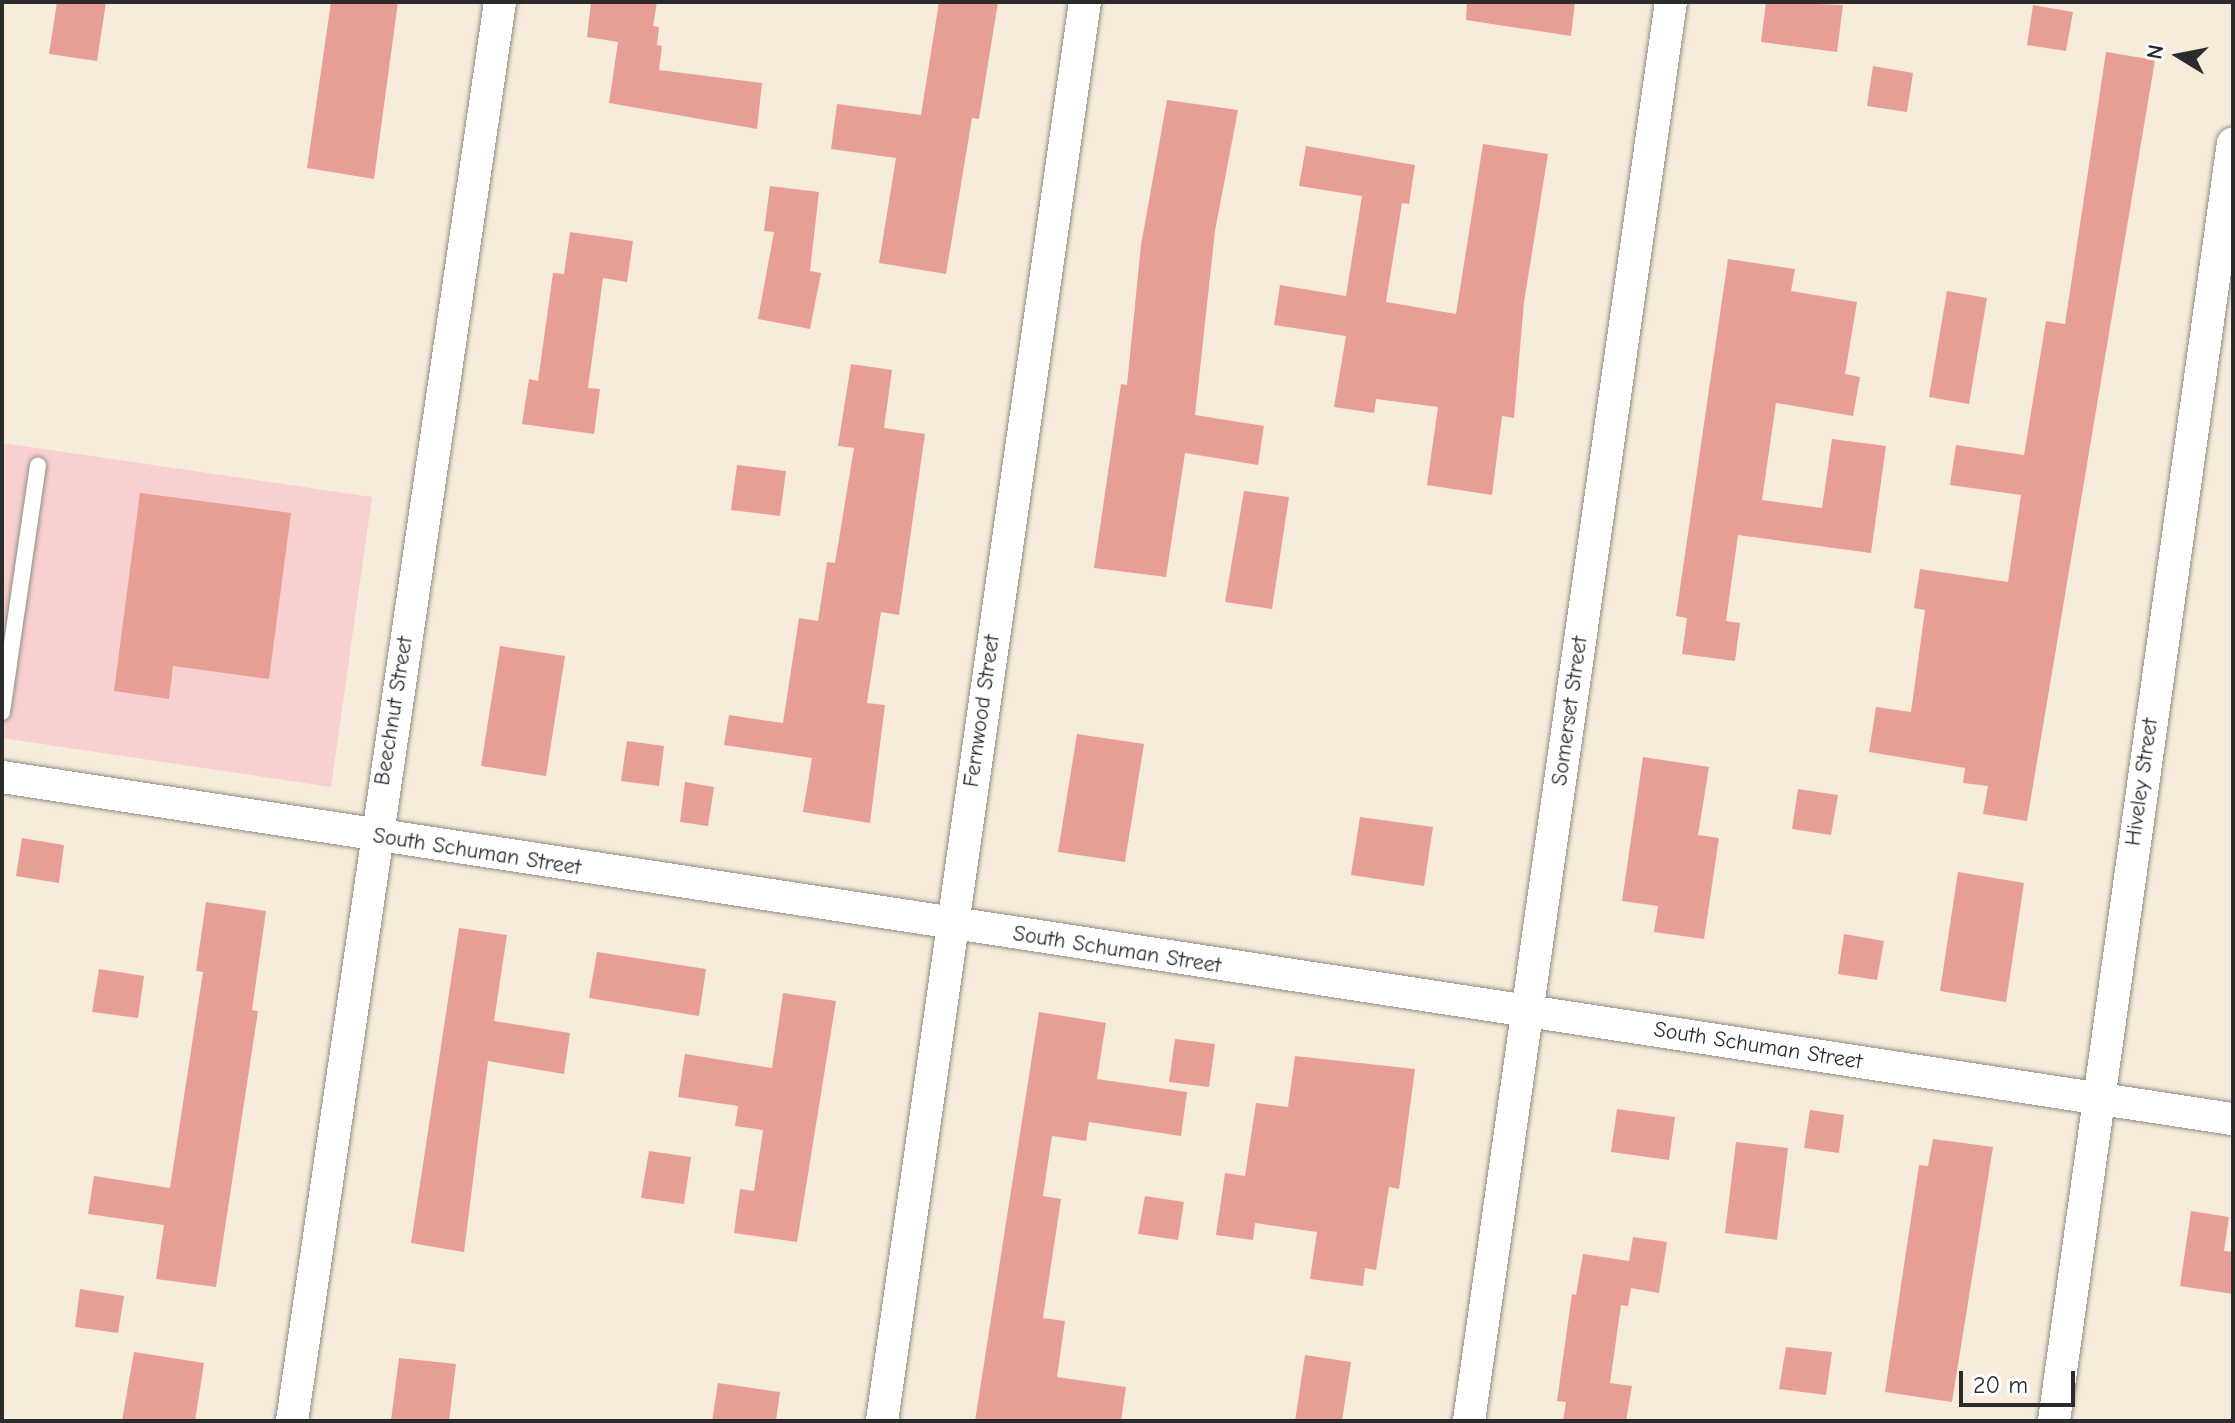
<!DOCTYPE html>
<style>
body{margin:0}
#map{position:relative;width:2235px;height:1423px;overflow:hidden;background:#f7ecdb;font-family:"Comic Neue",sans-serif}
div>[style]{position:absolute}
.built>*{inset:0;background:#f7d0cf}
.building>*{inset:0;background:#e79f95}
.roads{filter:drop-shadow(0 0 2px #918c83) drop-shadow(0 0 2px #918c83)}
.lane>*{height:16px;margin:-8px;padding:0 8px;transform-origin:8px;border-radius:8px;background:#fff}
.street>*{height:32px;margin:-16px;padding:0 16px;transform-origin:16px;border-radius:16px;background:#fff}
span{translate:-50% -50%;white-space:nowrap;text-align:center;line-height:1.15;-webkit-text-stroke:8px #fff;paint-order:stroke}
.street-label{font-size:22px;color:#2b2b2b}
.frame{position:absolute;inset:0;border:4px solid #2b2b2b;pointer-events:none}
.north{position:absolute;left:2139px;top:16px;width:80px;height:80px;-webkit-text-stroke:6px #fff;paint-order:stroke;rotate:280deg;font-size:22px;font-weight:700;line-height:32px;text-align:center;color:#2b2b2b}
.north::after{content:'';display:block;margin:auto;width:28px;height:36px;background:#2b2b2b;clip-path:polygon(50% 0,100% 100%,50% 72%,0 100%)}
.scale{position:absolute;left:1959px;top:1371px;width:116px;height:36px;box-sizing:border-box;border:4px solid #2b2b2b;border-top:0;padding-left:10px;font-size:24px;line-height:28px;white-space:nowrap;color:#2b2b2b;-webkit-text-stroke:6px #fff;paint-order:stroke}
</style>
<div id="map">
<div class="built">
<div style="clip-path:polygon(2px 443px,372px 497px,331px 787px,2px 738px)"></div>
</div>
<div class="building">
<div style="clip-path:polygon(57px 2px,106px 2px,97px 61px,49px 54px)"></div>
<div style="clip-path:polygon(331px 2px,398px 2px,374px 179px,307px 168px)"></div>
<div style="clip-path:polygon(591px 2px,657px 2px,653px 26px,659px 27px,657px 45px,662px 46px,659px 70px,762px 83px,757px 129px,609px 103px,618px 42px,587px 37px)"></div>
<div style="clip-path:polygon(939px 2px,998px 2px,979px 119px,972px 118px,946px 274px,879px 263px,896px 158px,831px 149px,837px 104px,921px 115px)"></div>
<div style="clip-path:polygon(1467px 2px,1575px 2px,1571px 36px,1466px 20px)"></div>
<div style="clip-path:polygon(1766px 2px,1843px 5px,1837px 52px,1761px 42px)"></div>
<div style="clip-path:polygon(2033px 5px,2073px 12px,2066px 51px,2027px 45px)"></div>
<div style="clip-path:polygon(2106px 52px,2155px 60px,2027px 821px,1983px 814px,1988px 786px,1963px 783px,1965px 768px,1869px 752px,1876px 707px,1911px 712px,1925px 610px,1914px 608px,1920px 569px,2008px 582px,2021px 495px,1950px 485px,1956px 445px,2024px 455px,2046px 321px,2065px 324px)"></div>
<div style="clip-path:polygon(1873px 66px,1913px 73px,1907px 112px,1867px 106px)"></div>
<div style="clip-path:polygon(1167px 100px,1238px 110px,1215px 231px,1195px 415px,1264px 426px,1258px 465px,1185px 453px,1166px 577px,1094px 568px,1121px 384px,1127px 385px,1141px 245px)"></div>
<div style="clip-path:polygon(1483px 144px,1548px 154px,1524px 302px,1514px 418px,1502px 416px,1492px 495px,1427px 485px,1438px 407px,1376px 399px,1374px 413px,1334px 407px,1346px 336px,1274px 325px,1280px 285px,1346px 296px,1362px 196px,1299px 186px,1306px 146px,1415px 165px,1409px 204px,1402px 203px,1386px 302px,1456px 314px)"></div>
<div style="clip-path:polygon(770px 186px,819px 192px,810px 271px,821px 273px,810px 329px,758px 319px,774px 232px,764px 231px)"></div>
<div style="clip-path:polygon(570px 232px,633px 241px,627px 282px,603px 278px,588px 388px,600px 389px,594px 434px,522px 424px,529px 379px,538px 381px,553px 273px,564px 274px)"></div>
<div style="clip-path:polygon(1728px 259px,1795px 269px,1791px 291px,1857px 302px,1845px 374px,1860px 377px,1853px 416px,1776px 403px,1762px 500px,1822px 508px,1832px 439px,1886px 446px,1871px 553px,1738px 535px,1726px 621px,1740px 623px,1735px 661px,1682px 654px,1687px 618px,1676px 616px)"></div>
<div style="clip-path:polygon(1947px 291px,1987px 298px,1969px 404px,1929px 397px)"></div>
<div style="clip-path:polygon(851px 364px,892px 370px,884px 428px,925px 434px,899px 615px,881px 612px,867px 703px,885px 705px,870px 823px,803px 812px,812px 758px,724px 745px,729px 715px,783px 723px,799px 618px,818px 621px,827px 562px,835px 563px,854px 448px,838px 446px)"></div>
<div style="clip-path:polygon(737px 465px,786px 471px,780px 516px,731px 510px)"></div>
<div style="clip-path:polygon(1244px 491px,1289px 497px,1272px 609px,1225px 602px)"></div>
<div style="clip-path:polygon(140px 493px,291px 513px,269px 679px,173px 666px,169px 699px,114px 691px)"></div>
<div style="clip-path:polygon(500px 646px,565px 656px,546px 776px,481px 766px)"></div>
<div style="clip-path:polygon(1077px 734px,1144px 744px,1125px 862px,1058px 852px)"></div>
<div style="clip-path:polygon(627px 741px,664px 746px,659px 786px,621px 781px)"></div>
<div style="clip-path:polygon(1643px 757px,1709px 767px,1698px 835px,1719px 838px,1704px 939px,1654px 932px,1658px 906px,1622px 901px)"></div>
<div style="clip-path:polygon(685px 782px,714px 787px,708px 826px,680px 822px)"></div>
<div style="clip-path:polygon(1798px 789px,1838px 795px,1831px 835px,1792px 829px)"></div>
<div style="clip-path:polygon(1360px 817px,1433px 827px,1424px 886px,1351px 875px)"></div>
<div style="clip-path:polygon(22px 838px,64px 845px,59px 883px,16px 876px)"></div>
<div style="clip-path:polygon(1958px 872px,2024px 883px,2006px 1002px,1940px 991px)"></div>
<div style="clip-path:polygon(206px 902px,266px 911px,252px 1010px,258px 1011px,216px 1287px,156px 1279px,164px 1225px,88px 1214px,94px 1176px,170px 1188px,203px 972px,196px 971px)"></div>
<div style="clip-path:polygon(459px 928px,507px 935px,494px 1021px,570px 1033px,564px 1074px,488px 1061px,464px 1252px,411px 1243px)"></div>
<div style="clip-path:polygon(1844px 934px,1884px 941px,1877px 980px,1838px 974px)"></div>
<div style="clip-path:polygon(597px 952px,706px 969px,699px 1016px,589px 998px)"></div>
<div style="clip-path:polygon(99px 969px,144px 976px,138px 1018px,92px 1012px)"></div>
<div style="clip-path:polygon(783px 993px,836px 1001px,797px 1242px,734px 1233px,740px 1189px,754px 1191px,763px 1130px,735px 1126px,738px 1106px,678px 1097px,685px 1054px,772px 1068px)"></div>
<div style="clip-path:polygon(1039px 1012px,1106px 1023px,1097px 1079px,1187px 1092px,1181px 1136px,1089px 1122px,1086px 1141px,1052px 1136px,1043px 1196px,1061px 1199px,1043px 1318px,1065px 1321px,1057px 1377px,1126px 1387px,1121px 1421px,975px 1421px)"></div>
<div style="clip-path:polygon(1175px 1039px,1215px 1044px,1209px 1087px,1169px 1082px)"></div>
<div style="clip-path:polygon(1295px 1056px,1415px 1069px,1399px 1189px,1389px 1187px,1376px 1270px,1365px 1268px,1363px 1286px,1310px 1279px,1317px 1232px,1255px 1223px,1253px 1240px,1216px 1235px,1225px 1173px,1245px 1176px,1256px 1103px,1288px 1107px)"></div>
<div style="clip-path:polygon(1617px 1109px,1675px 1117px,1669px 1160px,1611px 1152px)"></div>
<div style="clip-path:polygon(1810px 1110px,1844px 1115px,1839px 1153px,1804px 1148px)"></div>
<div style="clip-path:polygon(1933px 1139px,1993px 1147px,1952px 1402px,1885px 1392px,1919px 1165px,1928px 1166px)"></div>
<div style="clip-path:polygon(1736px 1142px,1788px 1148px,1777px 1240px,1725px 1233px)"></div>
<div style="clip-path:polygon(649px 1151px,691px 1157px,684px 1204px,641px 1198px)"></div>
<div style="clip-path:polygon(1145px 1196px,1184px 1202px,1178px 1240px,1138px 1234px)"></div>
<div style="clip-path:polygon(2191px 1211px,2229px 1217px,2224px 1251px,2233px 1252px,2233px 1294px,2180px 1286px)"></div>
<div style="clip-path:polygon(1633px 1237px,1667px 1242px,1659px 1293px,1631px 1288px,1628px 1306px,1621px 1305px,1610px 1383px,1632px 1386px,1626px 1421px,1563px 1421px,1566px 1402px,1557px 1401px,1572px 1294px,1576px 1295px,1583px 1254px,1629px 1261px)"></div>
<div style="clip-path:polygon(80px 1289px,124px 1296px,118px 1333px,75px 1327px)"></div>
<div style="clip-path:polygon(1786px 1347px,1832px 1352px,1826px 1395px,1779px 1389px)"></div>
<div style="clip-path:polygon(134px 1352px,204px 1363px,195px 1421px,122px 1421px)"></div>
<div style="clip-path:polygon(1305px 1355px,1351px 1362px,1342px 1421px,1295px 1421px)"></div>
<div style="clip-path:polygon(399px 1358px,456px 1364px,449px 1421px,391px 1421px)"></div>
<div style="clip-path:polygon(718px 1383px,780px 1392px,776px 1421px,712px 1421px)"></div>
</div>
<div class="roads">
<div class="lane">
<div style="left:2px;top:712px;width:249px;rotate:-81.7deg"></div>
</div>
<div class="street">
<div style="left:2px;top:777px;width:2257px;rotate:8.72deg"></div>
<div style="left:292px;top:1421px;width:1434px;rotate:-81.66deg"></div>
<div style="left:882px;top:1421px;width:1433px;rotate:-81.86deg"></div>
<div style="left:1469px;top:1421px;width:1433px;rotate:-81.9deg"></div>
<div style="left:2054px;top:1421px;width:1290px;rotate:-82.03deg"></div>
</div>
</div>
<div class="street-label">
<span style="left:394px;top:711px;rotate:-81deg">Beechnut Street</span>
<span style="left:982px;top:711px;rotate:-82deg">Fernwood Street</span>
<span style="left:1570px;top:711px;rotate:-82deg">Somerset Street</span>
<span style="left:2142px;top:782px;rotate:-82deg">Hiveley Street</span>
<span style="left:477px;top:852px;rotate:9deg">South Schuman Street</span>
<span style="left:1117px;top:950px;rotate:9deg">South Schuman Street</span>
<span style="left:1758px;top:1046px;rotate:9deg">South Schuman Street</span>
</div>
<div class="frame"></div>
<div class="north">N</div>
<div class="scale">20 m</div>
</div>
